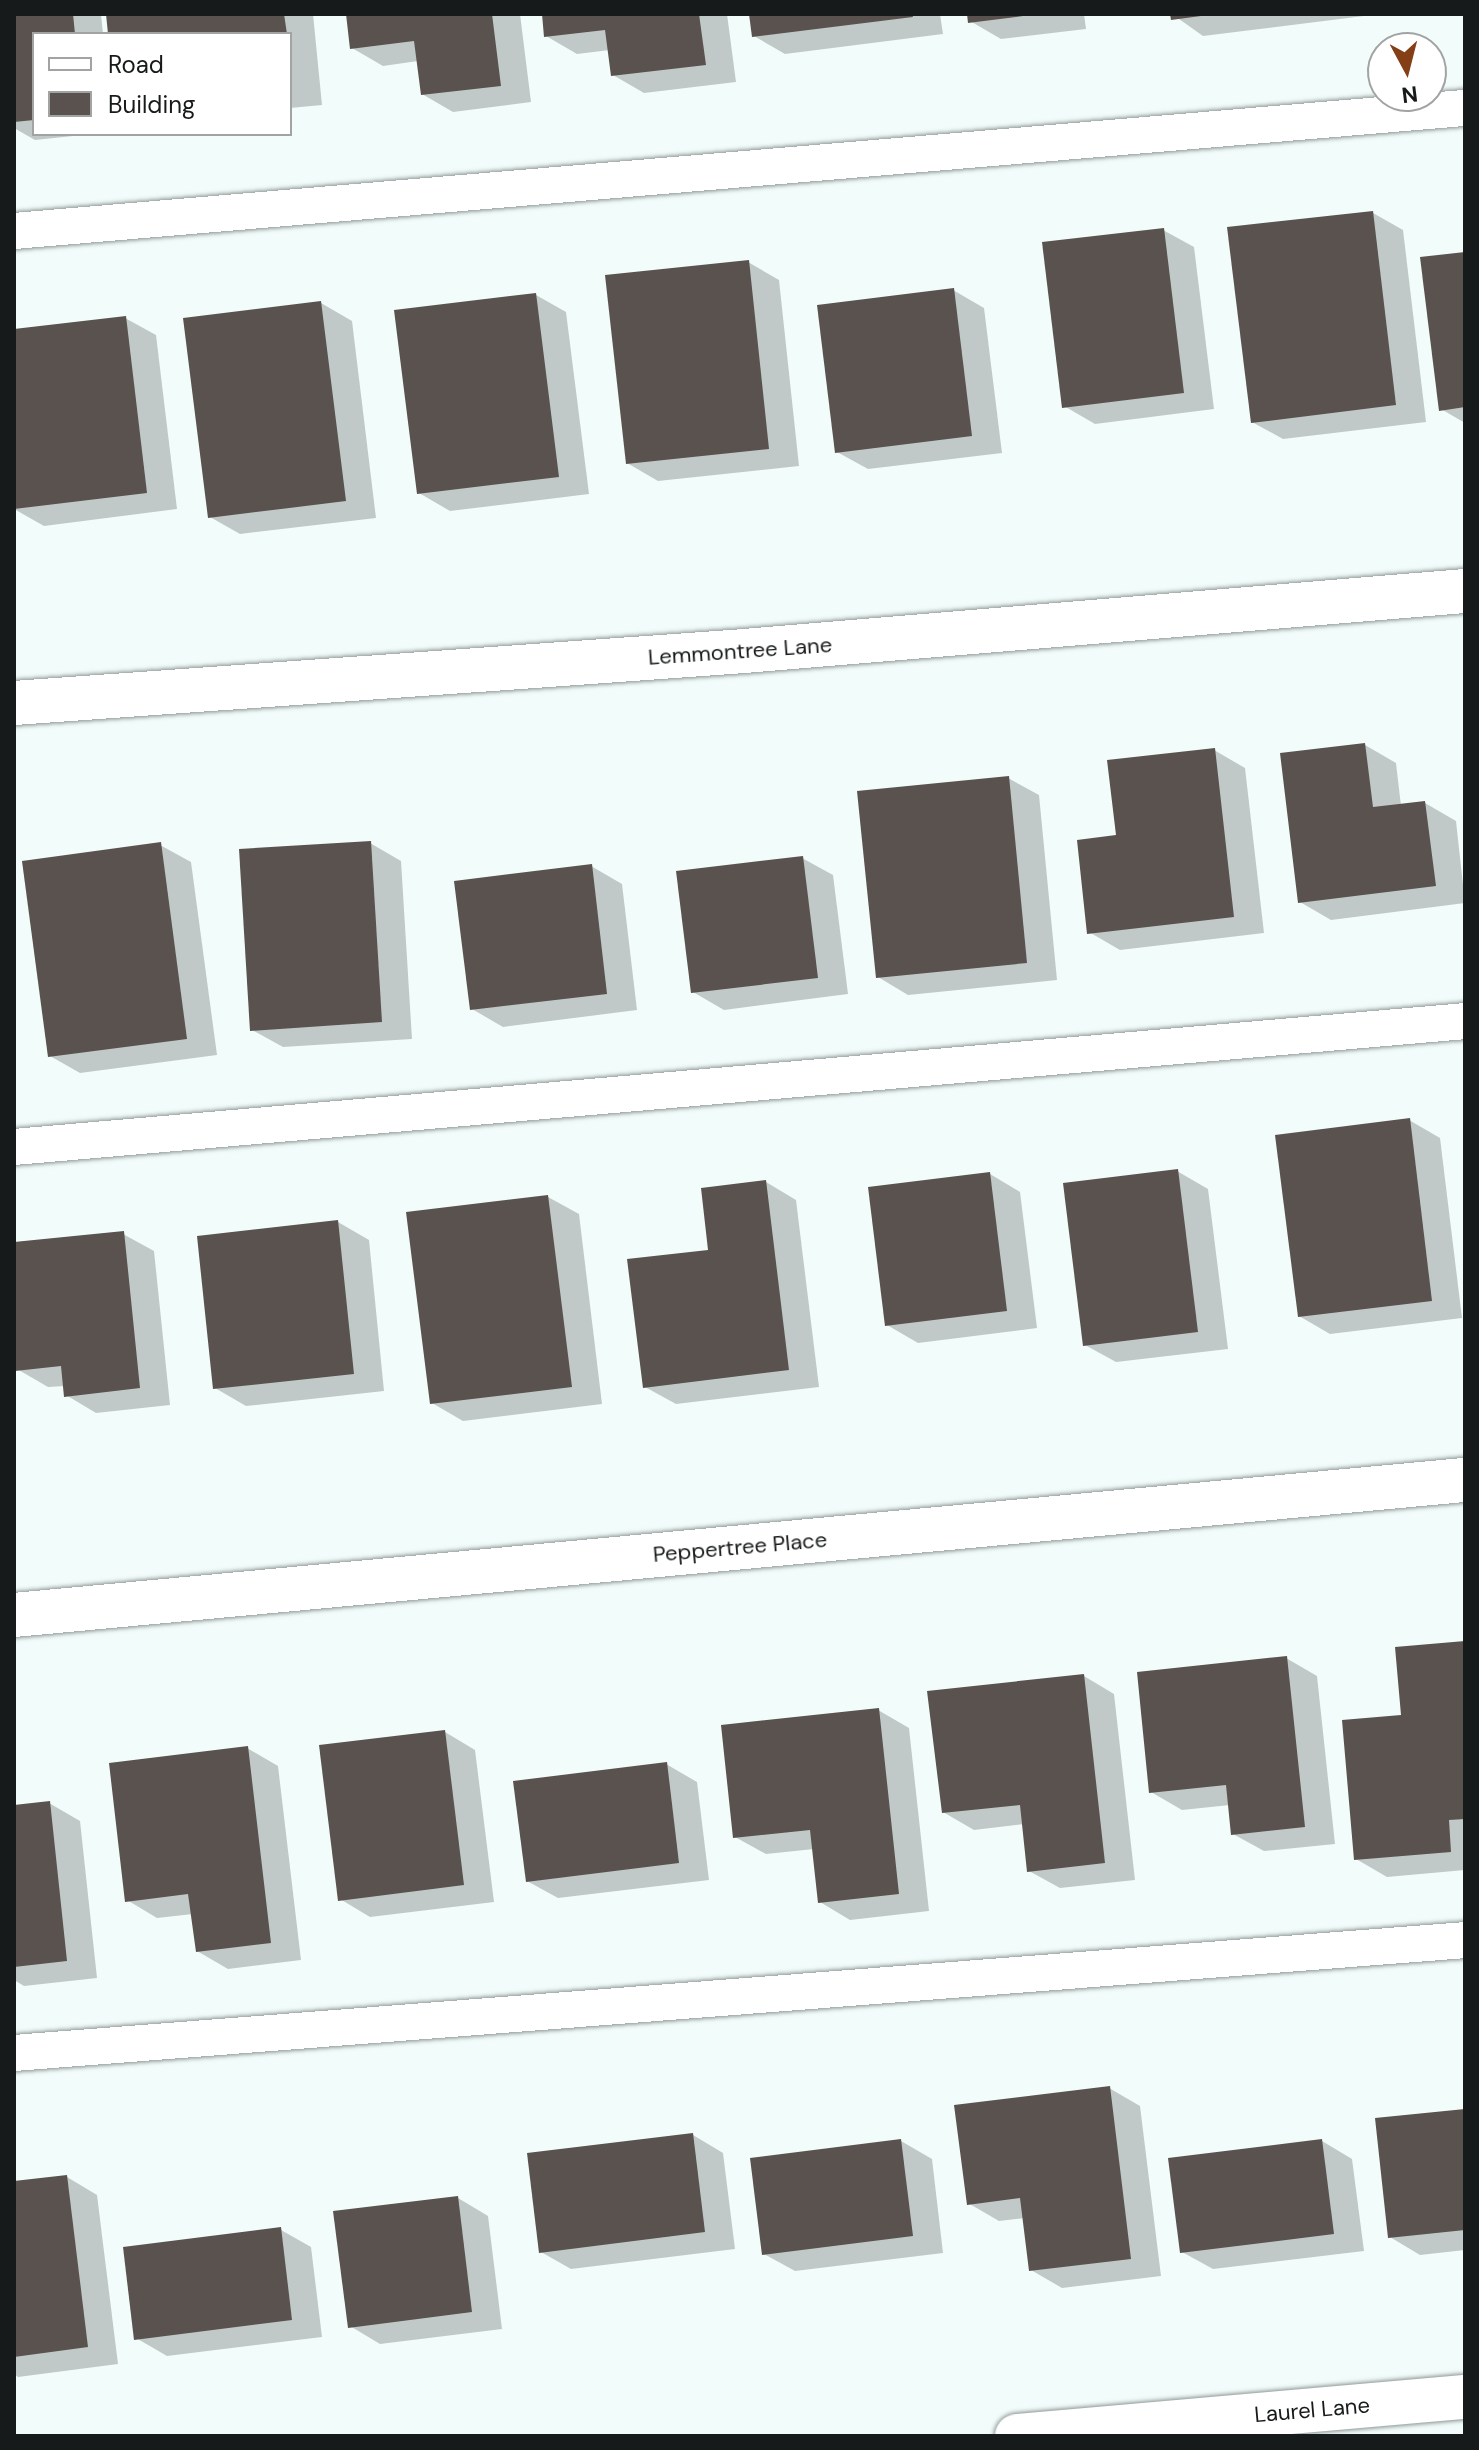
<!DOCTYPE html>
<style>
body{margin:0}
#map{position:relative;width:1479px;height:2450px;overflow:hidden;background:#f2fcfb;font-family:"DM Sans",sans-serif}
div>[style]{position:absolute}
.shadow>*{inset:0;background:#0003}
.building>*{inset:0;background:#59524e}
.roads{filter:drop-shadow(0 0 2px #919a99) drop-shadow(0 0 2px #919a99)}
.lane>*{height:36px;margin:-18px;padding:0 18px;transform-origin:18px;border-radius:18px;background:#fff}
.street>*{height:44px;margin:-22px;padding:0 22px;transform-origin:22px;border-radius:22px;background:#fff}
span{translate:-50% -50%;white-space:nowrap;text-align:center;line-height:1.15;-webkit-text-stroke:8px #fff;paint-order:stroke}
.street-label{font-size:22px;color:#171a1a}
.frame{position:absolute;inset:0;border:16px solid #171a1a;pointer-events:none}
.legend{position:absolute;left:32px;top:32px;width:260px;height:104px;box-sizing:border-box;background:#fff;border:2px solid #a2a3a3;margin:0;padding:10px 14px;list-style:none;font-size:24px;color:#171a1a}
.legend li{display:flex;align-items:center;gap:16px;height:40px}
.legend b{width:40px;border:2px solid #a2a3a3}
.north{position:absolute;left:1367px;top:32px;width:80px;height:80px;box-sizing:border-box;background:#fff;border:2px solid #a2a3a3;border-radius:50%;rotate:173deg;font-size:22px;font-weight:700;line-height:32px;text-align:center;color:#171a1a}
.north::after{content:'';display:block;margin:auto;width:28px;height:36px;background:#843f17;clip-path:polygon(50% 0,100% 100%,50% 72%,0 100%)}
</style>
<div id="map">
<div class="shadow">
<div style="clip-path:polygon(14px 14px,101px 14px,103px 34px,34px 34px,34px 134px,92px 134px,35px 140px,14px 128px)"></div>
<div style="clip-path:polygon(108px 14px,313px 14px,322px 105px,290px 108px,290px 34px,110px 34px)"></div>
<div style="clip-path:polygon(348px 14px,520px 14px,531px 102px,453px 112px,422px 94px,418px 61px,383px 66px,352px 48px)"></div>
<div style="clip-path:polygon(544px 14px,727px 14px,736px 82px,644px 93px,613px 75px,610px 50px,577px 54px,546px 36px)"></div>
<div style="clip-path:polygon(751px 14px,940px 14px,943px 34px,785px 54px,754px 36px)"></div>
<div style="clip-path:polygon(969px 14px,1084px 14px,1086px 29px,1001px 39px,970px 21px)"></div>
<div style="clip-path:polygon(1172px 14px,1364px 14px,1364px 16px,1203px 36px)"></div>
<div style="clip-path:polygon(1373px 213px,1403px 230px,1426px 422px,1283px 439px,1252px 422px)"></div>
<div style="clip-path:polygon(1163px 230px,1194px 247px,1214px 409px,1095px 424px,1064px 406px)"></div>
<div style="clip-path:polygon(1465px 254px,1465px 423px,1441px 409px)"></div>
<div style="clip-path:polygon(748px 262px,779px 280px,799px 466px,658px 481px,627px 463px)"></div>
<div style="clip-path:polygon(953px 290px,984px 308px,1002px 453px,868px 469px,837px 452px)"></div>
<div style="clip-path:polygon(536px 295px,566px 312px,589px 494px,450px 511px,419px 493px)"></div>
<div style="clip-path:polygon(321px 303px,352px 321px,376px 518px,240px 534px,210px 517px)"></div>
<div style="clip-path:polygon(125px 318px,156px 335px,177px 509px,44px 526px,14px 509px,14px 331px)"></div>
<div style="clip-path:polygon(1365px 745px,1396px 763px,1401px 806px,1425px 803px,1456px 821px,1465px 903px,1331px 920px,1300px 902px)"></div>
<div style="clip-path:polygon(1214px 750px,1245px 768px,1264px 933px,1120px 950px,1089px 932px)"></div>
<div style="clip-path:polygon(1008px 778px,1039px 795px,1057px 980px,908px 995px,878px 977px)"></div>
<div style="clip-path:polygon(370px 843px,401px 861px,412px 1039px,283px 1047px,252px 1030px)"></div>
<div style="clip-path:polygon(160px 845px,191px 862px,217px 1055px,80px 1073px,50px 1056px)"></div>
<div style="clip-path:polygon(802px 858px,833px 875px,848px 994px,724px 1010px,693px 992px)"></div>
<div style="clip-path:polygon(591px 866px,622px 884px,637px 1010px,503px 1027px,472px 1009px)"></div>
<div style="clip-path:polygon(1409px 1120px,1440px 1138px,1462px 1318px,1330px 1334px,1299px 1316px)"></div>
<div style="clip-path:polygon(1177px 1171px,1208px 1189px,1228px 1349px,1116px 1362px,1085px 1345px)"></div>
<div style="clip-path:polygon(990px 1174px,1020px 1192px,1037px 1328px,918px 1343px,887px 1325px)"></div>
<div style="clip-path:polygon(766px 1182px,796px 1200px,819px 1387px,676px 1404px,645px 1387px,710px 1251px)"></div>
<div style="clip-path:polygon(548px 1197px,579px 1214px,602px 1404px,463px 1421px,432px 1403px)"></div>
<div style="clip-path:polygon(338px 1222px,369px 1240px,384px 1391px,246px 1406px,215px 1388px)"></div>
<div style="clip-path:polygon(123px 1234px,154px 1251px,170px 1405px,96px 1413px,66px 1395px,65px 1386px,48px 1387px,17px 1369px,14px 1245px)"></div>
<div style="clip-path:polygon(1465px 1643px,1465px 1870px,1387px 1877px,1356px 1859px,1403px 1717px)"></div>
<div style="clip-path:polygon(1286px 1658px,1317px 1676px,1335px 1844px,1264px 1851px,1233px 1834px,1230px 1805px,1182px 1810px,1151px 1792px)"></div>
<div style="clip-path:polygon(1084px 1676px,1114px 1694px,1135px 1880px,1060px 1888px,1029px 1871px,1024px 1824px,974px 1830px,943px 1812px)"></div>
<div style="clip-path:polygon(878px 1710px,909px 1728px,929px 1911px,850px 1920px,820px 1902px,814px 1849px,766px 1854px,735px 1837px)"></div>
<div style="clip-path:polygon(445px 1732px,475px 1750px,494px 1902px,370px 1917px,340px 1899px)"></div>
<div style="clip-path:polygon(247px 1748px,278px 1766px,301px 1960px,228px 1969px,197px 1951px,193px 1914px,157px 1918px,127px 1900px)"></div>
<div style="clip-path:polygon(666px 1764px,697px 1782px,709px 1880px,558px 1898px,527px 1881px)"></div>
<div style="clip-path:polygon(49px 1803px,80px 1821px,97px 1978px,24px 1986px,14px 1980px,14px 1807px)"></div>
<div style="clip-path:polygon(1109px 2088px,1140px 2106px,1161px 2276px,1062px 2288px,1031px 2270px,1025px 2218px,999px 2221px,968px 2203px)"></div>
<div style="clip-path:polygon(1465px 2111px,1465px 2250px,1420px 2255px,1390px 2237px)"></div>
<div style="clip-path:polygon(693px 2135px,723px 2153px,735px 2249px,571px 2269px,541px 2252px)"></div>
<div style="clip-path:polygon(901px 2141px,932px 2159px,943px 2253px,795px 2271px,764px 2254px)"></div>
<div style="clip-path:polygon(1322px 2141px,1352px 2159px,1364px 2251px,1213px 2269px,1182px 2252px)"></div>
<div style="clip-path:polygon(67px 2177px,97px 2195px,118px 2364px,18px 2377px,14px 2374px,14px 2183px)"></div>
<div style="clip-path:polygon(458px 2198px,488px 2216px,502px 2329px,380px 2344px,350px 2326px)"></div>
<div style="clip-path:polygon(281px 2230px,311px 2247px,322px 2337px,167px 2356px,136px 2338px)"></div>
</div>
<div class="building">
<div style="clip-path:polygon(14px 14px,73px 14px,75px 34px,34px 34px,34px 120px,14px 122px)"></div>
<div style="clip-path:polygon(106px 14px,284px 14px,287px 34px,108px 34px)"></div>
<div style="clip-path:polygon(346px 14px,492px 14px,501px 86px,421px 95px,414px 41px,350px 49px)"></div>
<div style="clip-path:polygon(542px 14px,699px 14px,706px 65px,611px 76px,605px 30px,544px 37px)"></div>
<div style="clip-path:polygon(749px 14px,912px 14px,913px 17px,752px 37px)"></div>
<div style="clip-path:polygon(967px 14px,1022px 14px,1023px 16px,968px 23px)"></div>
<div style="clip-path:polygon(1170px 14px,1201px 14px,1201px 16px,1171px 20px)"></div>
<div style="clip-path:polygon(1373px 211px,1396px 405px,1251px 423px,1227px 227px)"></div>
<div style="clip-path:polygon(1164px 228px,1184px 393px,1062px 408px,1042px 242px)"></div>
<div style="clip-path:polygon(1465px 252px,1465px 407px,1439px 411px,1420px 257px)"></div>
<div style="clip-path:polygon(749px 260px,769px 449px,626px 464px,605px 275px)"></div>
<div style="clip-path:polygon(954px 288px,972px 436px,835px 453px,817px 305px)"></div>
<div style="clip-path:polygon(536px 293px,559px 477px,417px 494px,394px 310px)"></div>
<div style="clip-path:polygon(321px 301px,346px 501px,208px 518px,183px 318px)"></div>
<div style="clip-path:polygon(126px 316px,147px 493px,14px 509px,14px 329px)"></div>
<div style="clip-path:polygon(1365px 743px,1373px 807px,1425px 801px,1436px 886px,1298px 903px,1280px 753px)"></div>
<div style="clip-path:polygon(1215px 748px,1234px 917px,1087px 934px,1077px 840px,1116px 835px,1107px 760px)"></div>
<div style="clip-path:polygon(1009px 776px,1027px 963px,876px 978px,857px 791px)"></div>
<div style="clip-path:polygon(371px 841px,382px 1022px,250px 1031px,239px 849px)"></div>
<div style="clip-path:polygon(161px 842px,187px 1039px,48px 1057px,22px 861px)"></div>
<div style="clip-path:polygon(803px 856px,818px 978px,691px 993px,676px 871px)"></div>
<div style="clip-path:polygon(592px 864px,607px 994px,470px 1010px,454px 881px)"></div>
<div style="clip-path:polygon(1410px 1118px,1432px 1301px,1298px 1317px,1275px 1135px)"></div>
<div style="clip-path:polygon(1178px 1169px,1198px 1332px,1083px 1346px,1063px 1183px)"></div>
<div style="clip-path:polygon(990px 1172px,1007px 1311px,885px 1326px,868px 1187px)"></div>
<div style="clip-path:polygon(766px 1180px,789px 1370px,643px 1388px,627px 1259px,708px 1250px,701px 1188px)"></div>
<div style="clip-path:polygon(548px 1195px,572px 1387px,430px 1404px,406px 1212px)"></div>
<div style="clip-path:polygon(338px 1220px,354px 1374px,213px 1389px,197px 1236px)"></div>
<div style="clip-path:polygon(124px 1231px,140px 1388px,64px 1397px,61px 1366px,15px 1371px,14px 1242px)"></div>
<div style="clip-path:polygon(1465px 1641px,1465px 1819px,1449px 1820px,1451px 1852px,1354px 1860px,1342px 1720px,1401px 1715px,1395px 1647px)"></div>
<div style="clip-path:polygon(1287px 1656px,1305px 1827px,1231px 1835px,1226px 1785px,1149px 1793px,1137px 1672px)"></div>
<div style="clip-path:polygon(1084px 1674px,1105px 1863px,1027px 1872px,1020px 1805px,942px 1813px,927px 1691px)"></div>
<div style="clip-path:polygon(879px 1708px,899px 1894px,818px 1903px,810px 1830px,733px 1838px,721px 1725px)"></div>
<div style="clip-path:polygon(445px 1730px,464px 1885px,338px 1901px,319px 1745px)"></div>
<div style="clip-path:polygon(248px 1746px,271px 1943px,196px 1952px,188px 1894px,125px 1902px,109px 1763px)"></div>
<div style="clip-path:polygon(667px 1762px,679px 1863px,526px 1882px,513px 1781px)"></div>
<div style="clip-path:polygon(50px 1801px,67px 1961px,14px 1967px,14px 1805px)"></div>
<div style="clip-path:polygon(1110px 2086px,1131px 2259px,1029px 2271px,1020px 2198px,967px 2205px,954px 2105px)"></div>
<div style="clip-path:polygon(1465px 2109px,1465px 2230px,1388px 2238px,1375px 2118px)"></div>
<div style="clip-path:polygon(693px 2133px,705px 2232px,539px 2253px,527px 2153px)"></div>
<div style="clip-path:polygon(901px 2139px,913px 2236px,762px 2255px,750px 2158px)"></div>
<div style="clip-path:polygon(1322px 2139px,1334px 2234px,1180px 2253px,1168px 2158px)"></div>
<div style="clip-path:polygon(67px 2175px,88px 2347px,14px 2357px,14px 2181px)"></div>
<div style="clip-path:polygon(458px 2196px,472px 2312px,348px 2328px,333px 2211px)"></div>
<div style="clip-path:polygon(281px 2227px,292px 2320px,134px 2340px,123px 2247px)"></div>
</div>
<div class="roads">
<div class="lane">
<div style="left:14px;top:231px;width:1456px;rotate:-4.85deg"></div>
<div style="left:14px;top:1147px;width:1456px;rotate:-4.96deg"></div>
<div style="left:14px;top:2053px;width:1455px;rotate:-4.45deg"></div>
</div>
<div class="street">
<div style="left:14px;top:703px;width:732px;rotate:-4.07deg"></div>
<div style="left:744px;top:651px;width:723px;rotate:-4.76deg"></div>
<div style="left:14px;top:1615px;width:1457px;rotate:-5.32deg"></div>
<div style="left:1017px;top:2436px;width:450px;rotate:-5deg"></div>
</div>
</div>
<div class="street-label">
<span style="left:740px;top:651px;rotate:-4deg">Lemmontree Lane</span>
<span style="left:740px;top:1547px;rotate:-5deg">Peppertree Place</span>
<span style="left:1312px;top:2410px;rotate:-5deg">Laurel Lane</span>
</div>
<div class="frame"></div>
<ul class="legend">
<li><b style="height:10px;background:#fff"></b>Road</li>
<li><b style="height:22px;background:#59524e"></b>Building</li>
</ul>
<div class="north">N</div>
</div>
